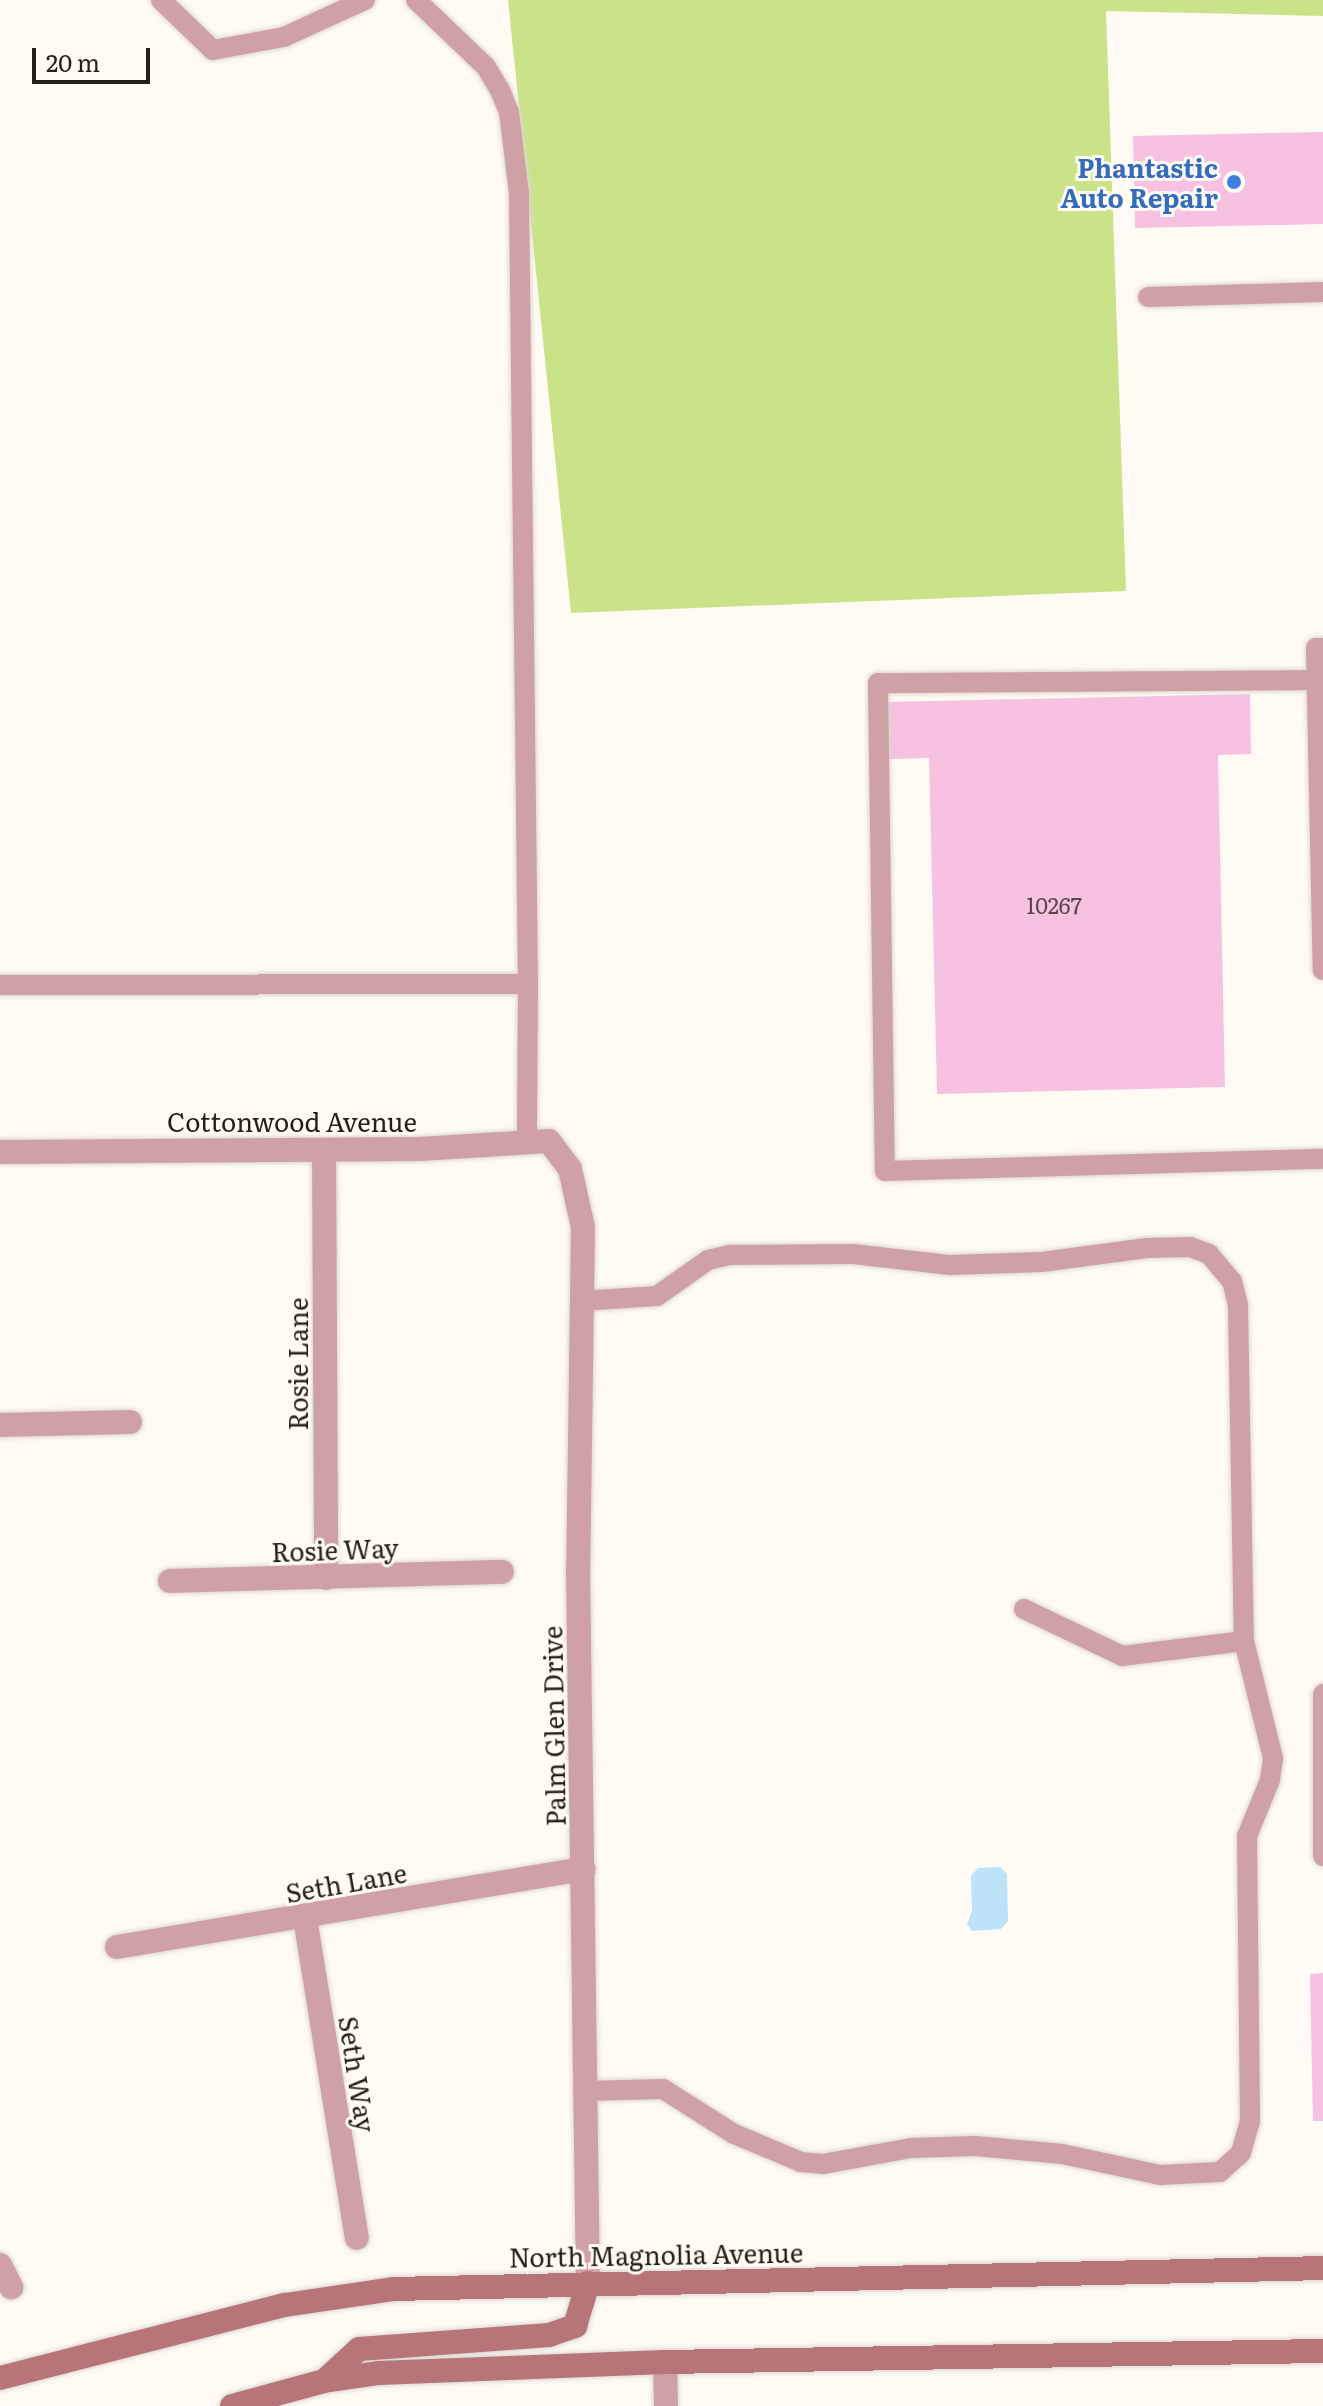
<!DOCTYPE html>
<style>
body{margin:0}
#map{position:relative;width:1323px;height:2406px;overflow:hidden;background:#fffbf4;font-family:Literata,serif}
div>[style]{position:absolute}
.green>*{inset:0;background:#cae389}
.water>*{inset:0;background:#bce3f7}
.building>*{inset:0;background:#f7c1e1}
.roads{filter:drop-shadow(0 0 2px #dcd8d1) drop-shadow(0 0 2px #dcd8d1)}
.lane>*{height:20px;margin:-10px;padding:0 10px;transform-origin:10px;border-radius:10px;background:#d0a1a4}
.street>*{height:24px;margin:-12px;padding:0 12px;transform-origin:12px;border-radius:12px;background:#d0a1a4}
.secondary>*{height:24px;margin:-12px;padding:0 12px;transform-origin:12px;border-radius:12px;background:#b7757a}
.dots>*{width:22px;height:22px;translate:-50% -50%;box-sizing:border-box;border:4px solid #fffbf4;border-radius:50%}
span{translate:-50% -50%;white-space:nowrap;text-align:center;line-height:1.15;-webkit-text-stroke:6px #fffbf4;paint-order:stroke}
.number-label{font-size:22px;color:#58484b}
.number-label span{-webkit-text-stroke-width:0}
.shop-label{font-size:26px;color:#366cbe;font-weight:700}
.right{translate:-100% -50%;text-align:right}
.street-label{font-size:26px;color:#231f19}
.scale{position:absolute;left:32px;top:48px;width:118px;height:36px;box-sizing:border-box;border:4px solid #231f19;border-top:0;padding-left:10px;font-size:24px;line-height:28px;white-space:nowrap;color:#231f19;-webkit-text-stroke:6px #fffbf4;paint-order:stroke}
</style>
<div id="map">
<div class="green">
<div style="clip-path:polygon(508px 0,1323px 0,1323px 16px,1106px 11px,1126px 591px,571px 613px)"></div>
</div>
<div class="water">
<div style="clip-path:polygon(1000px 1867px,1007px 1874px,1008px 1921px,1001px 1929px,972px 1931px,967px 1924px,972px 1911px,971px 1876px,978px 1868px)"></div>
</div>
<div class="building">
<div style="clip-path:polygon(1323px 132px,1323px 224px,1135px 228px,1133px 136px)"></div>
<div style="clip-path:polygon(1250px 694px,1251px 754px,1218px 755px,1225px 1087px,937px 1094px,929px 758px,889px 759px,887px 702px)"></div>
<div style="clip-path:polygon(1323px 1973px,1323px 2121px,1313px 2121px,1310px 1974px)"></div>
</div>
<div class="roads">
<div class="lane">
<div style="left:161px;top:0;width:72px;rotate:43.9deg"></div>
<div style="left:213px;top:50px;width:72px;rotate:-10.4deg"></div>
<div style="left:284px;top:37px;width:89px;rotate:-24.6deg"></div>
<div style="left:416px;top:0;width:97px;rotate:43.7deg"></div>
<div style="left:486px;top:67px;width:27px;rotate:59deg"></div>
<div style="left:500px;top:90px;width:24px;rotate:68deg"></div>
<div style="left:509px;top:112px;width:83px;rotate:83deg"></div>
<div style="left:519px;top:194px;width:790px;rotate:89.35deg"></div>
<div style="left:1148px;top:297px;width:175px;rotate:-1.6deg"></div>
<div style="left:1323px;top:648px;width:7px;rotate:180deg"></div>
<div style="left:1316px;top:648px;width:322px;rotate:88.8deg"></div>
<div style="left:1316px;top:680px;width:438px;rotate:179.6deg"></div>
<div style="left:878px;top:683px;width:488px;rotate:89.2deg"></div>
<div style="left:885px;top:1171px;width:438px;rotate:-1.6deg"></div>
<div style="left:0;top:985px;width:528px;rotate:-0.11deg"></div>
<div style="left:528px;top:984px;width:158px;rotate:90.4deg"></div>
<div style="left:581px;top:1301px;width:76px;rotate:-3.8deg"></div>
<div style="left:657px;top:1296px;width:62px;rotate:-35.2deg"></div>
<div style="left:708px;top:1260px;width:23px;rotate:-13deg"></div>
<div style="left:730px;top:1255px;width:123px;rotate:-0.5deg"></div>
<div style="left:853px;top:1254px;width:98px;rotate:6.5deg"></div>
<div style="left:950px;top:1265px;width:92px;rotate:-1.9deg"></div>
<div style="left:1042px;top:1262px;width:106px;rotate:-7.6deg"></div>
<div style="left:1147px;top:1248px;width:43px;rotate:-1.3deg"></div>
<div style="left:1190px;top:1247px;width:20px;rotate:20deg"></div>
<div style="left:1209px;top:1254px;width:35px;rotate:50deg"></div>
<div style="left:1232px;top:1281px;width:25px;rotate:76deg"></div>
<div style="left:1238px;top:1305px;width:336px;rotate:89deg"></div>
<div style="left:1244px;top:1641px;width:121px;rotate:76.1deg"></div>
<div style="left:1273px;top:1758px;width:22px;rotate:98deg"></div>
<div style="left:1270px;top:1780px;width:61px;rotate:112.3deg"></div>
<div style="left:1247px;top:1836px;width:285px;rotate:89.4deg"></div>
<div style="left:1250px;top:2121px;width:33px;rotate:106deg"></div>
<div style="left:1241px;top:2153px;width:28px;rotate:138deg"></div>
<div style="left:1220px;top:2172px;width:60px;rotate:177.1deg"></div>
<div style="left:1160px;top:2175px;width:100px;rotate:-167.9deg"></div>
<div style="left:1062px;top:2154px;width:87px;rotate:-174.7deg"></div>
<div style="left:975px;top:2146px;width:64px;rotate:178.2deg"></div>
<div style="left:911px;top:2148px;width:89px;rotate:169.7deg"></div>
<div style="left:823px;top:2164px;width:22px;rotate:-175deg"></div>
<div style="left:801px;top:2162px;width:73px;rotate:-157.3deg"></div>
<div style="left:734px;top:2134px;width:84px;rotate:-147.6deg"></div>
<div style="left:663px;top:2089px;width:79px;rotate:178.5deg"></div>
<div style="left:1024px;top:1609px;width:109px;rotate:25.6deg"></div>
<div style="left:1122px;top:1656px;width:123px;rotate:-7deg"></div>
<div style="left:1323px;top:1694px;width:162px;rotate:90deg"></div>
</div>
<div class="street">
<div style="left:324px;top:1150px;width:428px;rotate:89.7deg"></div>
<div style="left:0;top:1152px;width:419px;rotate:-0.4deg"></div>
<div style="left:419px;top:1149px;width:130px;rotate:-3.5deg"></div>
<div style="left:549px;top:1141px;width:35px;rotate:53deg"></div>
<div style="left:570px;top:1169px;width:59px;rotate:77.4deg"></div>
<div style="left:583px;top:1227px;width:343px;rotate:90.8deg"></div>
<div style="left:578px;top:1570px;width:713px;rotate:89.2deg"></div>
<div style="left:0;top:1425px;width:130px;rotate:-1.3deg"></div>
<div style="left:170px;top:1581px;width:332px;rotate:-1.6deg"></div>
<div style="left:305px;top:1918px;width:324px;rotate:80.8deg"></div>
<div style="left:117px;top:1947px;width:473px;rotate:-9.5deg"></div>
<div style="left:0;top:2265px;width:25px;rotate:63deg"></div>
<div style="left:665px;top:2362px;width:44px;rotate:88.7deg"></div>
</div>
<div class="secondary">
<div style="left:0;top:2378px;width:294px;rotate:-14.4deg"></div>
<div style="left:285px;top:2305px;width:109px;rotate:-8.4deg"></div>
<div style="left:393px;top:2289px;width:930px;rotate:-1.29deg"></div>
<div style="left:324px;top:2381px;width:47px;rotate:-42.4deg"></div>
<div style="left:359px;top:2349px;width:191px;rotate:-4.2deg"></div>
<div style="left:549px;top:2335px;width:28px;rotate:-19deg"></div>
<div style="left:575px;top:2326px;width:45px;rotate:-73.2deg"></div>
<div style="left:232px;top:2406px;width:95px;rotate:-15.2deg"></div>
<div style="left:324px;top:2381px;width:56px;rotate:-8.3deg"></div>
<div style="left:379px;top:2373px;width:286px;rotate:-2.2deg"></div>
<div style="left:665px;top:2362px;width:658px;rotate:-0.96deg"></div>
</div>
</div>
<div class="dots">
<div style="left:1234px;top:182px;background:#3f7fe0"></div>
</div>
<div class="number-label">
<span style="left:1054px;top:905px">10267</span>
</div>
<div class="shop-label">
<span class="right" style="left:1218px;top:182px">Phantastic<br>Auto Repair</span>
</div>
<div class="street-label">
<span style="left:292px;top:1121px">Cottonwood Avenue</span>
<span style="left:297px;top:1364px;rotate:-90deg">Rosie Lane</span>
<span style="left:335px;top:1549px;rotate:-2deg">Rosie Way</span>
<span style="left:553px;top:1726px;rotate:-91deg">Palm Glen Drive</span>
<span style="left:346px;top:1882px;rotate:-10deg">Seth Lane</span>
<span style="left:358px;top:2074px;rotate:81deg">Seth Way</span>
<span style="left:656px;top:2254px;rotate:-1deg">North Magnolia Avenue</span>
</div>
<div class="scale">20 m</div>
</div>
